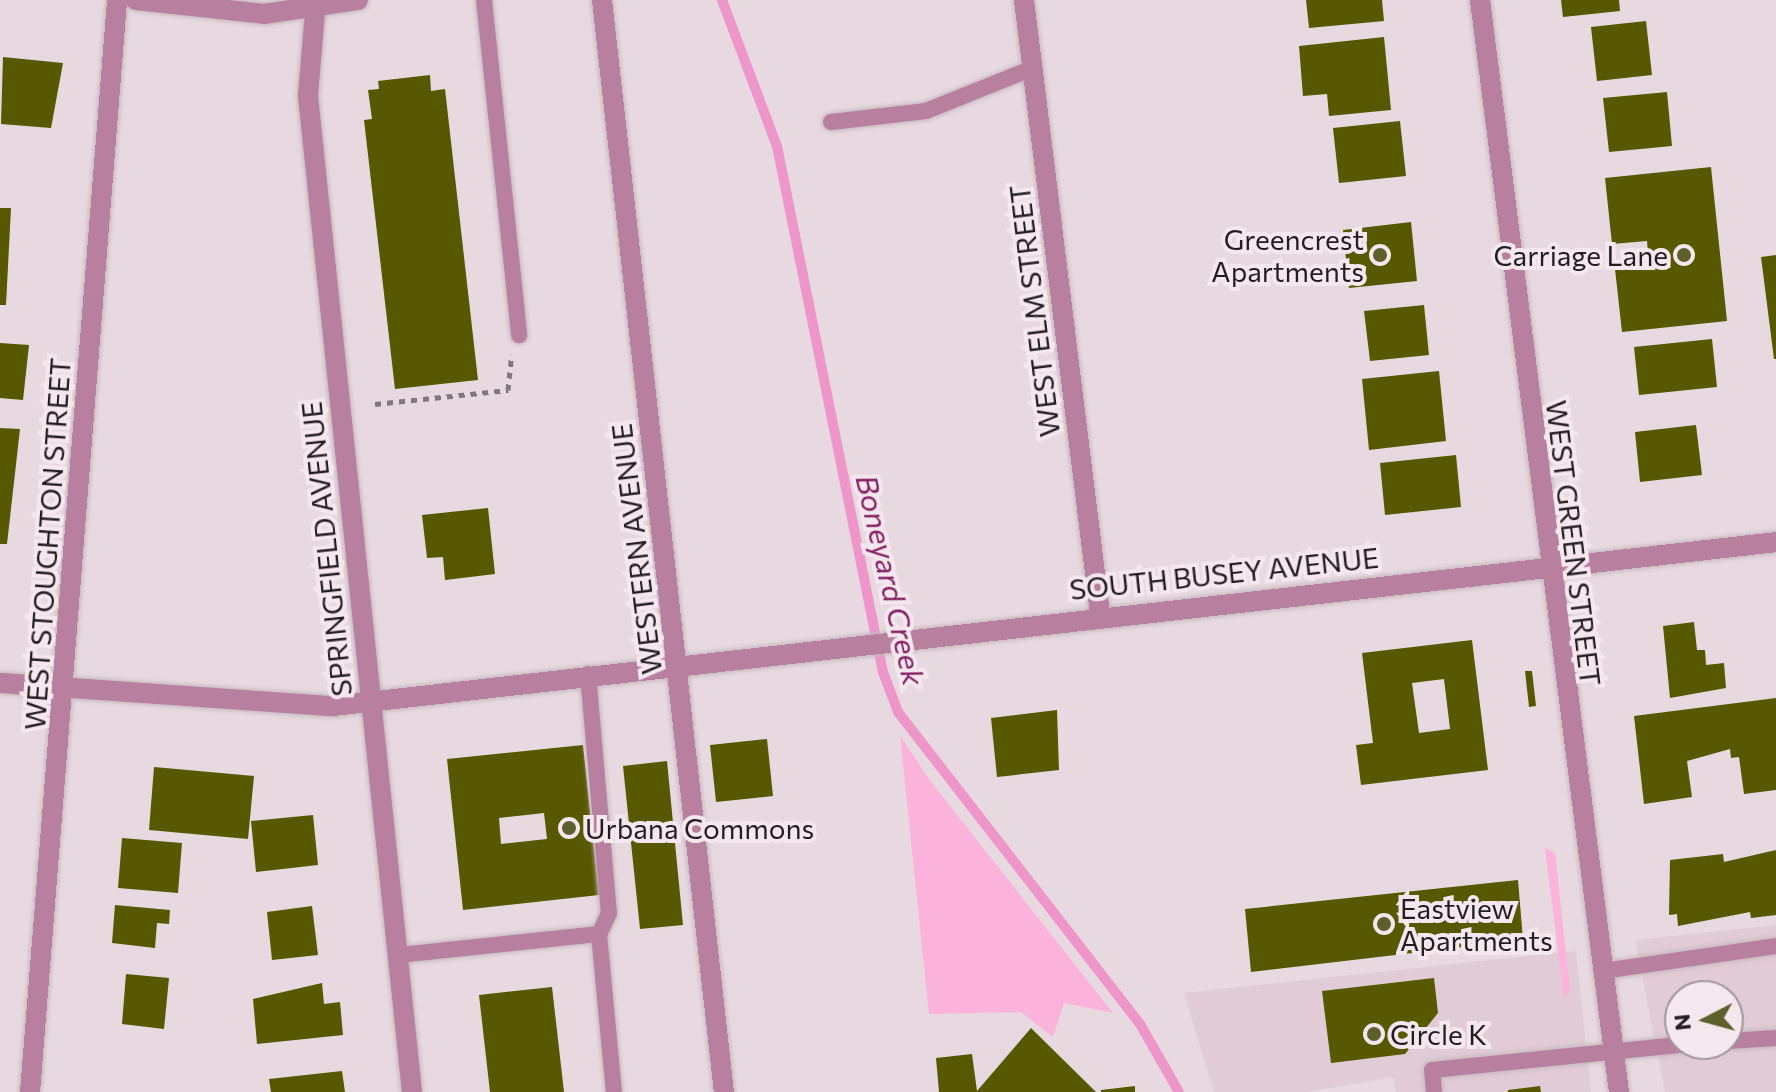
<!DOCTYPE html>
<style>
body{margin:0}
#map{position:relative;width:1776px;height:1092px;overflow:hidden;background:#e8d9e1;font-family:Commissioner,sans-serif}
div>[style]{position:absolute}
.built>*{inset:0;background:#e1cbd6}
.green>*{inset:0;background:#fbb2db}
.stream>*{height:10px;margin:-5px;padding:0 5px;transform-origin:5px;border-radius:5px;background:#ee96c9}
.building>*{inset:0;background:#575800}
.path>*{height:5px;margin-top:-2.5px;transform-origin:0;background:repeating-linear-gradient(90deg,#81777c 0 6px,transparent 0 12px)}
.roads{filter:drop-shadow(0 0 2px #c4b7be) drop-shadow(0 0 2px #c4b7be)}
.service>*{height:16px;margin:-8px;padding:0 8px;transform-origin:8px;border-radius:8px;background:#b87f9f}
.minor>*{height:20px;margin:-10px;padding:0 10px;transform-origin:10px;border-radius:10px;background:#b87f9f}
.tertiary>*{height:20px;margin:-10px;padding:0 10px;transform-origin:10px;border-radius:10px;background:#b87f9f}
.dots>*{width:22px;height:22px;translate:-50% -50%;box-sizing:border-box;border:4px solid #f5e7ee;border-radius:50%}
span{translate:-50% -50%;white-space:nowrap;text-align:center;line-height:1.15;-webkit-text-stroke:8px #f5e7ee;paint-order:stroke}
.poi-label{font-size:28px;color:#221d1f}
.right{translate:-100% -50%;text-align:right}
.left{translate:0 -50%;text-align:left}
.street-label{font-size:28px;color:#221d1f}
.water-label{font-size:30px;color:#852163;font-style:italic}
.north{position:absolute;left:1664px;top:980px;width:80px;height:80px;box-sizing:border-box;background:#f5e7ee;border:2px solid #a1969b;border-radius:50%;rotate:264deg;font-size:22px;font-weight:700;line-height:32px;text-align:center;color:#221d1f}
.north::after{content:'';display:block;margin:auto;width:28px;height:36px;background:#5d5f2c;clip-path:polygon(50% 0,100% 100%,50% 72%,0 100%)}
</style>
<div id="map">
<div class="built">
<div style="clip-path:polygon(evenodd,1776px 925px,1776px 1092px,1665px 1092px,1635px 940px,1776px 925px,1680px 996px,1728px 996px,1728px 1044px,1680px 1044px,1680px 996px)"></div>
<div style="clip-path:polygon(1576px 951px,1591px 1092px,1396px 1092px,1393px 1077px,1307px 1092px,1214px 1092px,1184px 993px)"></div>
</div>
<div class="green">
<div style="clip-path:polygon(900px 735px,928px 778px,1113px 1013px,1064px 1003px,1053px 1037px,1021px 1012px,929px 1014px)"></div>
<div style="clip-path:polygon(1545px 848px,1555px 853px,1570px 991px,1564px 998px)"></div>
</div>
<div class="stream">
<div style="left:722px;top:0;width:156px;rotate:69.4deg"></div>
<div style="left:777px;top:146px;width:537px;rotate:78.61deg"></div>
<div style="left:883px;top:672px;width:43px;rotate:69.4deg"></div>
<div style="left:898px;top:712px;width:395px;rotate:52.2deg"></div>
<div style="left:1140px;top:1024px;width:78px;rotate:60.2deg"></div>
</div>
<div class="building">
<div style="clip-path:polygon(1306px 0,1382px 0,1384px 21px,1309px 28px)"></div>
<div style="clip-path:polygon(1561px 0,1619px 0,1620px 11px,1563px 17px)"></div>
<div style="clip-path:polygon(1646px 21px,1652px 75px,1597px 81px,1591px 27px)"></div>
<div style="clip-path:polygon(1384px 37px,1391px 110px,1329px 116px,1327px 94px,1303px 96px,1299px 46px)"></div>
<div style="clip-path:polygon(3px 57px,63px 63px,51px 128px,1px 124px)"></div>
<div style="clip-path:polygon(430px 75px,431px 91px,445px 89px,478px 380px,395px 389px,364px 120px,372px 119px,368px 90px,379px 89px,378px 81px)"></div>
<div style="clip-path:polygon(1667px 92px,1672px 146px,1609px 152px,1603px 98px)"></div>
<div style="clip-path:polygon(1400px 121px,1406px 176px,1339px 183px,1333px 128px)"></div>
<div style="clip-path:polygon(1711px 167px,1727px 321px,1622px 332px,1615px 269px,1649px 265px,1647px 241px,1612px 244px,1605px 178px)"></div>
<div style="clip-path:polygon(0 208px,11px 208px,6px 305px,0 305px)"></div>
<div style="clip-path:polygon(1411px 222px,1417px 281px,1349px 288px,1343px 230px)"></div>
<div style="clip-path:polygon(1776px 255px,1776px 359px,1774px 359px,1761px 257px)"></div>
<div style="clip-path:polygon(1424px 305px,1429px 355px,1370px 361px,1364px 311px)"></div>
<div style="clip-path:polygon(1712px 339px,1717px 387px,1639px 395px,1634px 347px)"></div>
<div style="clip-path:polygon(0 343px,29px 345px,23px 400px,0 398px)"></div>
<div style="clip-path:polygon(1439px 371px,1446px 441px,1369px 450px,1362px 379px)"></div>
<div style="clip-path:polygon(1696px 425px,1702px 475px,1640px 482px,1635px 432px)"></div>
<div style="clip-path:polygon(0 428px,20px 429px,7px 544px,0 544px)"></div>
<div style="clip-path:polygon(1456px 455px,1461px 507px,1385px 515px,1380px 463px)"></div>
<div style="clip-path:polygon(488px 508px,495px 574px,445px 580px,443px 557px,427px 558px,422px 515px)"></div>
<div style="clip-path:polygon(1694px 622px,1697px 650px,1705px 650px,1706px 665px,1724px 663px,1726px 688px,1670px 698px,1663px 626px)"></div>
<div style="clip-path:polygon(343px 637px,345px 656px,335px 657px,333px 638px)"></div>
<div style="clip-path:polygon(evenodd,1472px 640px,1488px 770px,1361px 785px,1356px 745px,1373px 743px,1362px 653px,1472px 640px,1444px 679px,1450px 729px,1419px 733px,1412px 683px,1444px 679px)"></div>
<div style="clip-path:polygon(1525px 671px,1532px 671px,1536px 706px,1529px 707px)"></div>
<div style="clip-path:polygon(1776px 698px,1776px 790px,1744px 794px,1739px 757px,1731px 758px,1730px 749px,1687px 761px,1692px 797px,1644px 804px,1634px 716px)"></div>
<div style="clip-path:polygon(1057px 710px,1059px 770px,997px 777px,991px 718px)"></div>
<div style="clip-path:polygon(767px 739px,773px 796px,716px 802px,710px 745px)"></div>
<div style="clip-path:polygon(evenodd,583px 745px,599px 895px,463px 910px,447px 759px,583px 745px,544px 813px,547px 839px,501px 844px,499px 818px,544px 813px)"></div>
<div style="clip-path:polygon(667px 761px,683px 925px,640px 929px,623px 766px)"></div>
<div style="clip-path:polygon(154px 767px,254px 776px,248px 839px,149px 830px)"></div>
<div style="clip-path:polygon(313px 815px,318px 865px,256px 872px,251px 821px)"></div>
<div style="clip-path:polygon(122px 838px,182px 843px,178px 893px,118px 888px)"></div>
<div style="clip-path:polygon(1776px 850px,1776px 915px,1751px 918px,1750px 912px,1678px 926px,1677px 914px,1669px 915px,1670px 860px,1723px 854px,1724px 862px)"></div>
<div style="clip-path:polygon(1518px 880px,1523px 940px,1251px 972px,1245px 909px)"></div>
<div style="clip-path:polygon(115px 905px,170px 910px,169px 924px,157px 923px,155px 948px,112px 943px)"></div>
<div style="clip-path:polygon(312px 906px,318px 955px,272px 960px,267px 912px)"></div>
<div style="clip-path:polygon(126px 974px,169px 978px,164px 1029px,122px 1024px)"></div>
<div style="clip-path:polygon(1434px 978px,1438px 1013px,1405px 1054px,1331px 1063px,1322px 991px)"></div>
<div style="clip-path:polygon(322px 983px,324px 1004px,340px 1002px,343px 1035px,257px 1044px,253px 999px)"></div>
<div style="clip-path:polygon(552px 987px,564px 1092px,490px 1092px,479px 995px)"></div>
<div style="clip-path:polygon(1031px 1028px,1096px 1092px,939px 1092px,936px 1058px,972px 1054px,977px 1091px)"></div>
<div style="clip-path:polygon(342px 1071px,345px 1092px,271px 1092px,269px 1079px)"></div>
<div style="clip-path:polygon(1135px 1086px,1135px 1092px,1101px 1092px,1101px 1090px)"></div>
<div style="clip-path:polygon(1540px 1086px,1541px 1092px,1508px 1092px,1508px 1090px)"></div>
</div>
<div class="path">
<div style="left:375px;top:404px;width:134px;rotate:-6deg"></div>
<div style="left:508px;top:390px;width:36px;rotate:-84deg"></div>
</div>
<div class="roads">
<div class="service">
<div style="left:484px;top:0;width:337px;rotate:84deg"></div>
<div style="left:831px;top:122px;width:96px;rotate:-6.6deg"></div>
<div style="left:926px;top:111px;width:115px;rotate:-21.9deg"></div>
<div style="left:588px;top:674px;width:240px;rotate:85deg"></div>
<div style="left:609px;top:913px;width:23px;rotate:115deg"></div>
<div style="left:599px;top:934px;width:159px;rotate:84.6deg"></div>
<div style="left:399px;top:955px;width:201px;rotate:-6deg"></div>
<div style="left:1603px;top:971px;width:175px;rotate:-8.2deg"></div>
<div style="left:1728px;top:1041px;width:48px;rotate:-3.6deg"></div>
<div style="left:1434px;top:1092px;width:22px;rotate:-95deg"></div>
<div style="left:1432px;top:1070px;width:255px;rotate:-5.8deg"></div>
</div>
<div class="minor">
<div style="left:136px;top:0;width:129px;rotate:6.2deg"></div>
<div style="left:264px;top:14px;width:95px;rotate:-8.5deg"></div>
<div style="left:602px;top:0;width:1099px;rotate:83.63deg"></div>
<div style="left:1024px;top:0;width:619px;rotate:82.94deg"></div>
<div style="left:0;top:683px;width:334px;rotate:4deg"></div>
<div style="left:333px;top:706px;width:1452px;rotate:-6.48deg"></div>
<div style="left:30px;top:1092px;width:1095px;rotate:-85.44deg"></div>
</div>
<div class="tertiary">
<div style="left:316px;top:0;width:96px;rotate:94.8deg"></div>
<div style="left:308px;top:96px;width:1001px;rotate:84.04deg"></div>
<div style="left:1480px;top:0;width:1101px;rotate:82.75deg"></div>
</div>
</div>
<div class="dots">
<div style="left:1380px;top:255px;background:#5d5f2c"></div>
<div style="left:1684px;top:255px;background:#5d5f2c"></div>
<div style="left:569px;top:828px;background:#5d5f2c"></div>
<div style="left:1384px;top:924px;background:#5d5f2c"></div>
<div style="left:1374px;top:1034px;background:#5d5f2c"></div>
</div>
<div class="poi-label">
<span class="right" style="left:1364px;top:255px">Greencrest<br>Apartments</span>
<span class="right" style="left:1668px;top:255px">Carriage Lane</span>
<span class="left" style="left:585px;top:828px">Urbana Commons</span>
<span class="left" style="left:1400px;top:924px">Eastview<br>Apartments</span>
<span class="left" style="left:1390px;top:1034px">Circle K</span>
</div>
<div class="street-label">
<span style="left:1034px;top:311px;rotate:-97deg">WEST ELM STREET</span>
<span style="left:1574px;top:543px;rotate:83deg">WEST GREEN STREET</span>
<span style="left:47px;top:544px;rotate:-86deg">WEST STOUGHTON STREET</span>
<span style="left:326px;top:549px;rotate:-96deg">SPRINGFIELD AVENUE</span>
<span style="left:636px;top:549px;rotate:-97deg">WESTERN AVENUE</span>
<span style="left:1224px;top:573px;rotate:-6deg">SOUTH BUSEY AVENUE</span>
</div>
<div class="water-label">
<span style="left:891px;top:580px;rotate:77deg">Boneyard Creek</span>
</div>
<div class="north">N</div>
</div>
